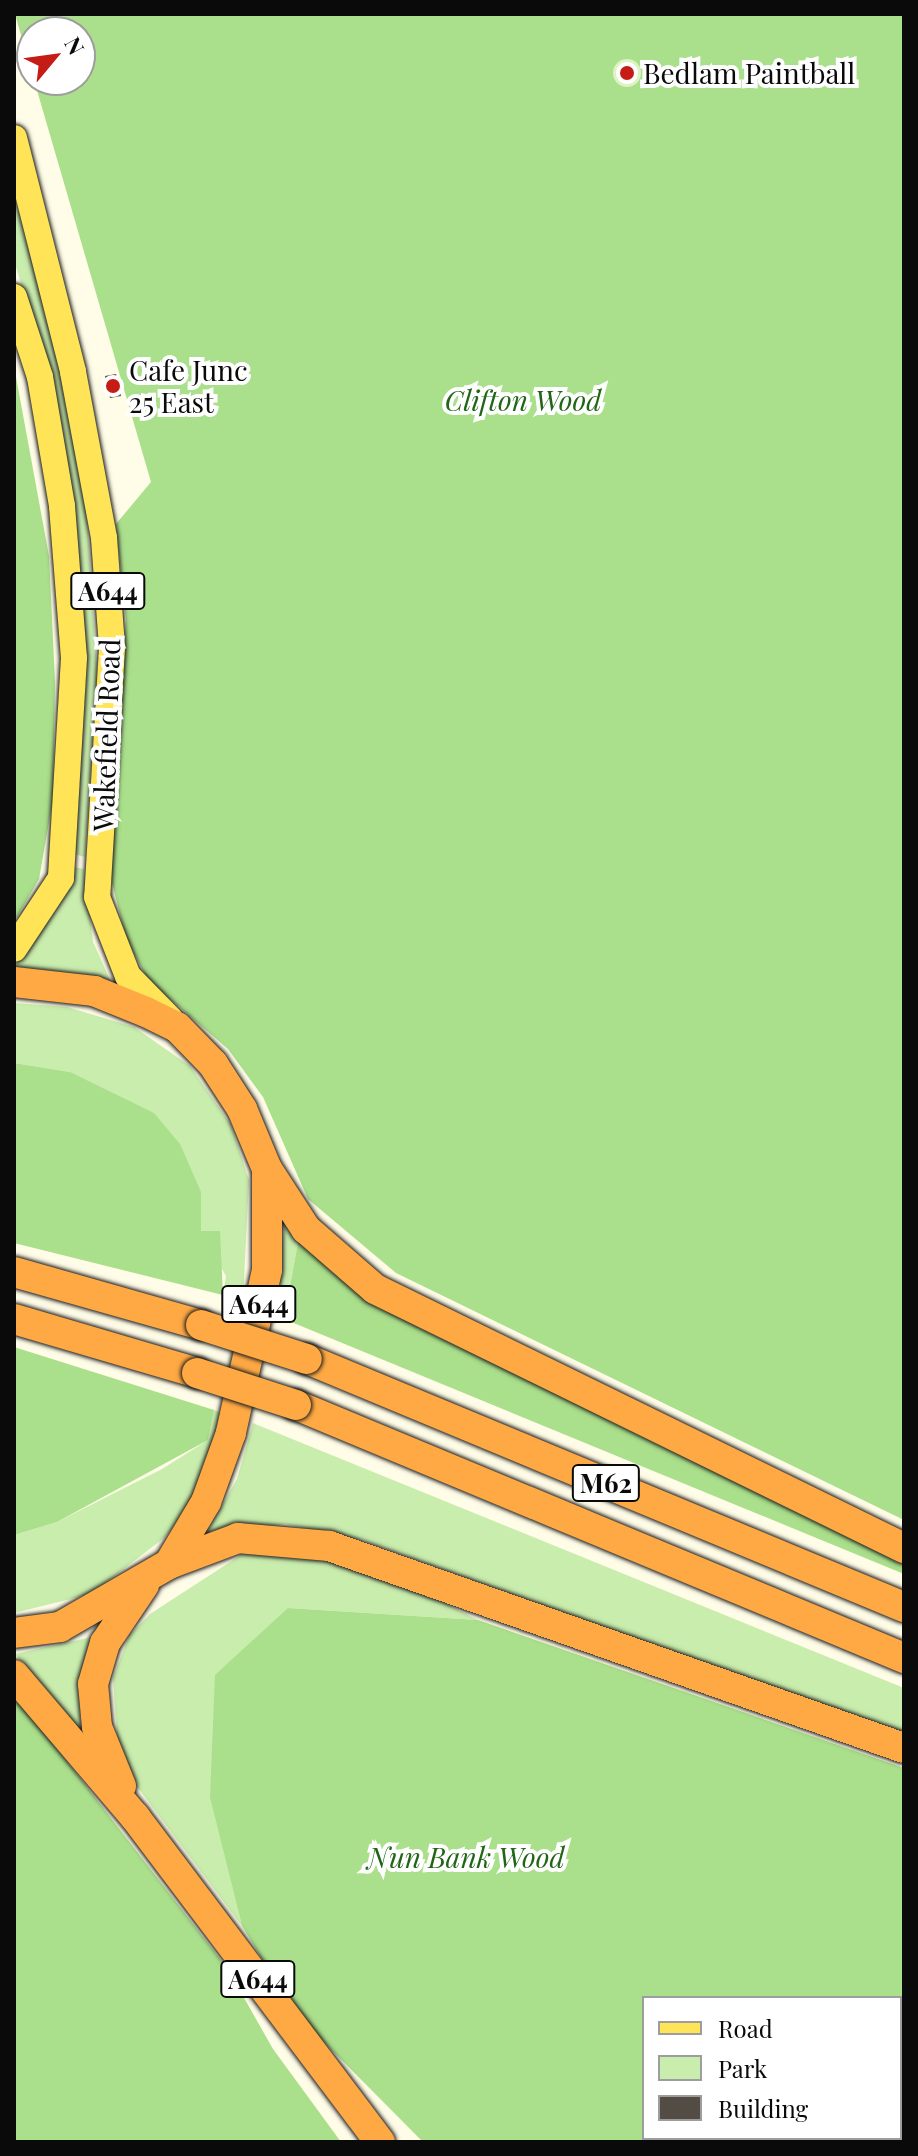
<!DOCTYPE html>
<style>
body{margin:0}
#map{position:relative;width:918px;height:2156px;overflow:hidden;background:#fffce7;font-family:"Playfair Display",serif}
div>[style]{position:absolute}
.green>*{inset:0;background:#c9edad}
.forest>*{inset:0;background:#aadf8b}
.pitch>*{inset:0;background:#ddf3c0}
.round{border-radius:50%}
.building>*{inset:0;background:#534c45}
.roads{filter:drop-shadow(0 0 2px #1b1b1b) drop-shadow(0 0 2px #1b1b1b)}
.major>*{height:26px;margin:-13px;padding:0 13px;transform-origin:13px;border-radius:13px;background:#ffe457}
.highway>*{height:30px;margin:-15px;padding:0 15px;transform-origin:15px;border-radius:15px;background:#ffa945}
.bridges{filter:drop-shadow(0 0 2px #1b1b1b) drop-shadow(0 0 2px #1b1b1b)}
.highway-bridge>*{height:30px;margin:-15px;padding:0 15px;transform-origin:15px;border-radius:15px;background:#ffa945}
.dots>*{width:22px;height:22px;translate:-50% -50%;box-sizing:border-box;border:4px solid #fff;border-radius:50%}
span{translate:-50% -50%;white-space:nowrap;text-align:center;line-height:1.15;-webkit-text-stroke:8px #fff;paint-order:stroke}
.shield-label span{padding:2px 6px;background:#fff;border:2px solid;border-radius:6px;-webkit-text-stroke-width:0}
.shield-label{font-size:26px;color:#0a0a0a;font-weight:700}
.poi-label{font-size:28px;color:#0a0a0a}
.left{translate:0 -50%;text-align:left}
.park-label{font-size:28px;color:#206616;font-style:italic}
.street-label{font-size:28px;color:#0a0a0a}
.frame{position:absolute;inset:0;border:16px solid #0a0a0a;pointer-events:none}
.legend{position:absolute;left:642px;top:1996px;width:260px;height:144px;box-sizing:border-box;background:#fff;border:2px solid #9d9d9d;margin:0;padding:10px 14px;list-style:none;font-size:24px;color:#0a0a0a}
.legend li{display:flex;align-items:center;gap:16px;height:40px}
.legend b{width:40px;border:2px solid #9d9d9d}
.north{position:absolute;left:16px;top:16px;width:80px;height:80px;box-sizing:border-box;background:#fff;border:2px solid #9d9d9d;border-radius:50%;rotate:61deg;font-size:22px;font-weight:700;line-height:32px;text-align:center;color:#0a0a0a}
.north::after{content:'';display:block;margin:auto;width:28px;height:36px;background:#c61c16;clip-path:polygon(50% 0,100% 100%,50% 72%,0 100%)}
</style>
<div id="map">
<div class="green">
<div style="clip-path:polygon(14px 196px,66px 391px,86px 503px,97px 671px,85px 857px,74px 854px,86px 666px,82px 580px,53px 394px,14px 260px)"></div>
<div style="clip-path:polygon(74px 867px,84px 869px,93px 942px,111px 982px,15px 966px,57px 909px)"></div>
<div style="clip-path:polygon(14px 1003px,67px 1007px,134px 1027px,190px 1066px,231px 1125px,249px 1180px,243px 1300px,223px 1295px,226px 1276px,201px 1231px,201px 1192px,70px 1072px,14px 1063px)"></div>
<div style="clip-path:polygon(285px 1223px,299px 1237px,284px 1319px,273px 1314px)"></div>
<div style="clip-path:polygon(214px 1410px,226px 1415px,189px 1509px,164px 1538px,91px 1594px,14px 1613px,14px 1535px,57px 1522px,162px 1469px,208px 1440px)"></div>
<div style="clip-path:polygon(253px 1423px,904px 1688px,904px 1735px,362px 1540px,285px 1524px,206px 1534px,237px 1479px)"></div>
<div style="clip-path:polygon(244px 1553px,326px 1556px,395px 1578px,478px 1620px,288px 1608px,210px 1798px,242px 1926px,135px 1784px,117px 1736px,113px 1678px,129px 1636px,150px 1614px)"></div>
<div style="clip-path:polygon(92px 1637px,78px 1687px,81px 1732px,15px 1654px)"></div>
</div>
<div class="forest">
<div style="clip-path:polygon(15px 14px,904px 14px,904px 1520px,396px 1273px,308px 1199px,263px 1097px,228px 1049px,148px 980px,126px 938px,111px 879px,126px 620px,116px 524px,151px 482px,34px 80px,80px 80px,80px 32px,32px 32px,32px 74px)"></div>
<div style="clip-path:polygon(14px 366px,49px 556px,55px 682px,53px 799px,39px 879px,14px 922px)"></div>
<div style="clip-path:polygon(14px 1063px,70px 1072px,154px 1113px,180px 1144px,201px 1192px,201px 1231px,220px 1231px,223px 1295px,14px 1243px)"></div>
<div style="clip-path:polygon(299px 1237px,904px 1561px,904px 1574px,284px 1319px)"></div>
<div style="clip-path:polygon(14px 1347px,214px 1410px,208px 1440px,57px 1522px,14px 1535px)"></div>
<div style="clip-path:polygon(evenodd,288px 1608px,478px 1620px,904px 1768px,904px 2142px,423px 2142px,296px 2014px,242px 1926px,210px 1798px,215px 1675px,288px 1608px,644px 1998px,900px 1998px,900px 2138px,644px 2138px,644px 1998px)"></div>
<div style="clip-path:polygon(14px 1693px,227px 1968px,273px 2049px,341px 2142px,14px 2142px)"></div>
</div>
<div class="pitch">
<div class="round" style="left:613px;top:59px;width:28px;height:28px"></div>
</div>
<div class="building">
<div style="clip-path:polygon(116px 374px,121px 396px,110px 398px,105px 376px)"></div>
</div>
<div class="roads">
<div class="major">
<div style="left:14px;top:138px;width:241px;rotate:75.8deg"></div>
<div style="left:73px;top:372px;width:169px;rotate:79.4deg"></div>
<div style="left:104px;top:538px;width:110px;rotate:85.8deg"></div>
<div style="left:112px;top:648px;width:249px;rotate:93.4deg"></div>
<div style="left:97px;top:897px;width:85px;rotate:68.6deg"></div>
<div style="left:128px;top:976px;width:60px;rotate:45.7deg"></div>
<div style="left:14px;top:297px;width:84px;rotate:72deg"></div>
<div style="left:40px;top:377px;width:131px;rotate:80.3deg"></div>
<div style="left:62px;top:506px;width:152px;rotate:85.5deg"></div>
<div style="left:74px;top:658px;width:220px;rotate:93.4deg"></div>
<div style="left:61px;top:878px;width:85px;rotate:123.5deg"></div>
</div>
<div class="highway">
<div style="left:14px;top:982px;width:81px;rotate:6.4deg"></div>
<div style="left:94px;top:991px;width:56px;rotate:22deg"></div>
<div style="left:146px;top:1012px;width:34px;rotate:26deg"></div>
<div style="left:177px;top:1027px;width:52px;rotate:45.8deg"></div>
<div style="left:213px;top:1064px;width:54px;rotate:57.2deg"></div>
<div style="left:242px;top:1109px;width:65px;rotate:67.4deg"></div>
<div style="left:267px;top:1169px;width:101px;rotate:90deg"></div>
<div style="left:267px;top:1270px;width:167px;rotate:102.5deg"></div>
<div style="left:231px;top:1433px;width:73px;rotate:109.9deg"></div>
<div style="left:206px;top:1502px;width:72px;rotate:120.8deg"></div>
<div style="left:169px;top:1564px;width:126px;rotate:150deg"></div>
<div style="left:60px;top:1627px;width:46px;rotate:172.6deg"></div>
<div style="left:267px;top:1169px;width:72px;rotate:57deg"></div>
<div style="left:306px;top:1229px;width:91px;rotate:41deg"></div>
<div style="left:375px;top:1289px;width:589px;rotate:26.09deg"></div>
<div style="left:14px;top:1272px;width:194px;rotate:15.8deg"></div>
<div style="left:14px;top:1319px;width:191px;rotate:16.4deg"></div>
<div style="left:307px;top:1359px;width:646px;rotate:22.56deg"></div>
<div style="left:296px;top:1405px;width:659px;rotate:22.59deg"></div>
<div style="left:169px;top:1564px;width:74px;rotate:-20.6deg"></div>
<div style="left:238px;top:1538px;width:91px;rotate:5deg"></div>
<div style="left:329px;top:1546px;width:609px;rotate:19.36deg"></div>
<div style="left:14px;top:1675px;width:187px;rotate:49.6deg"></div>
<div style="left:135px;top:1817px;width:407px;rotate:53deg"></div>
<div style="left:121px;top:1786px;width:64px;rotate:-112.1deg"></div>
<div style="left:97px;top:1727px;width:43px;rotate:-95.3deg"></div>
<div style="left:93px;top:1684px;width:43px;rotate:-73.7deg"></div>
<div style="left:105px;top:1643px;width:70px;rotate:-56.1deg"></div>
</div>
</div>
<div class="bridges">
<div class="highway-bridge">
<div style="left:201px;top:1325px;width:111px;rotate:17.8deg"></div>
<div style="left:197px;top:1373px;width:104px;rotate:17.9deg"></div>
</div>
</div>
<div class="dots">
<div style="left:627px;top:73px;background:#c61c16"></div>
<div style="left:113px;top:386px;background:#c61c16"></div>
</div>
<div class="shield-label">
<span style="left:108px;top:591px">A644</span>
<span style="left:259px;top:1304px">A644</span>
<span style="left:606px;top:1483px">M62</span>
<span style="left:258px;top:1979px">A644</span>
</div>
<div class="poi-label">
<span class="left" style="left:643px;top:73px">Bedlam Paintball</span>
<span class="left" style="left:129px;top:386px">Cafe Junc<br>25 East</span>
</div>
<div class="park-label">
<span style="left:523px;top:400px">Clifton Wood</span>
<span style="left:466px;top:1857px">Nun Bank Wood</span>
</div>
<div class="street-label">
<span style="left:106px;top:735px;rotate:-88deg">Wakefield Road</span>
</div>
<div class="frame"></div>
<ul class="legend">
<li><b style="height:10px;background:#ffe457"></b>Road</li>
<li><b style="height:22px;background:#c9edad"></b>Park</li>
<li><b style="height:22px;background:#534c45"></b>Building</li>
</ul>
<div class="north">N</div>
</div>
